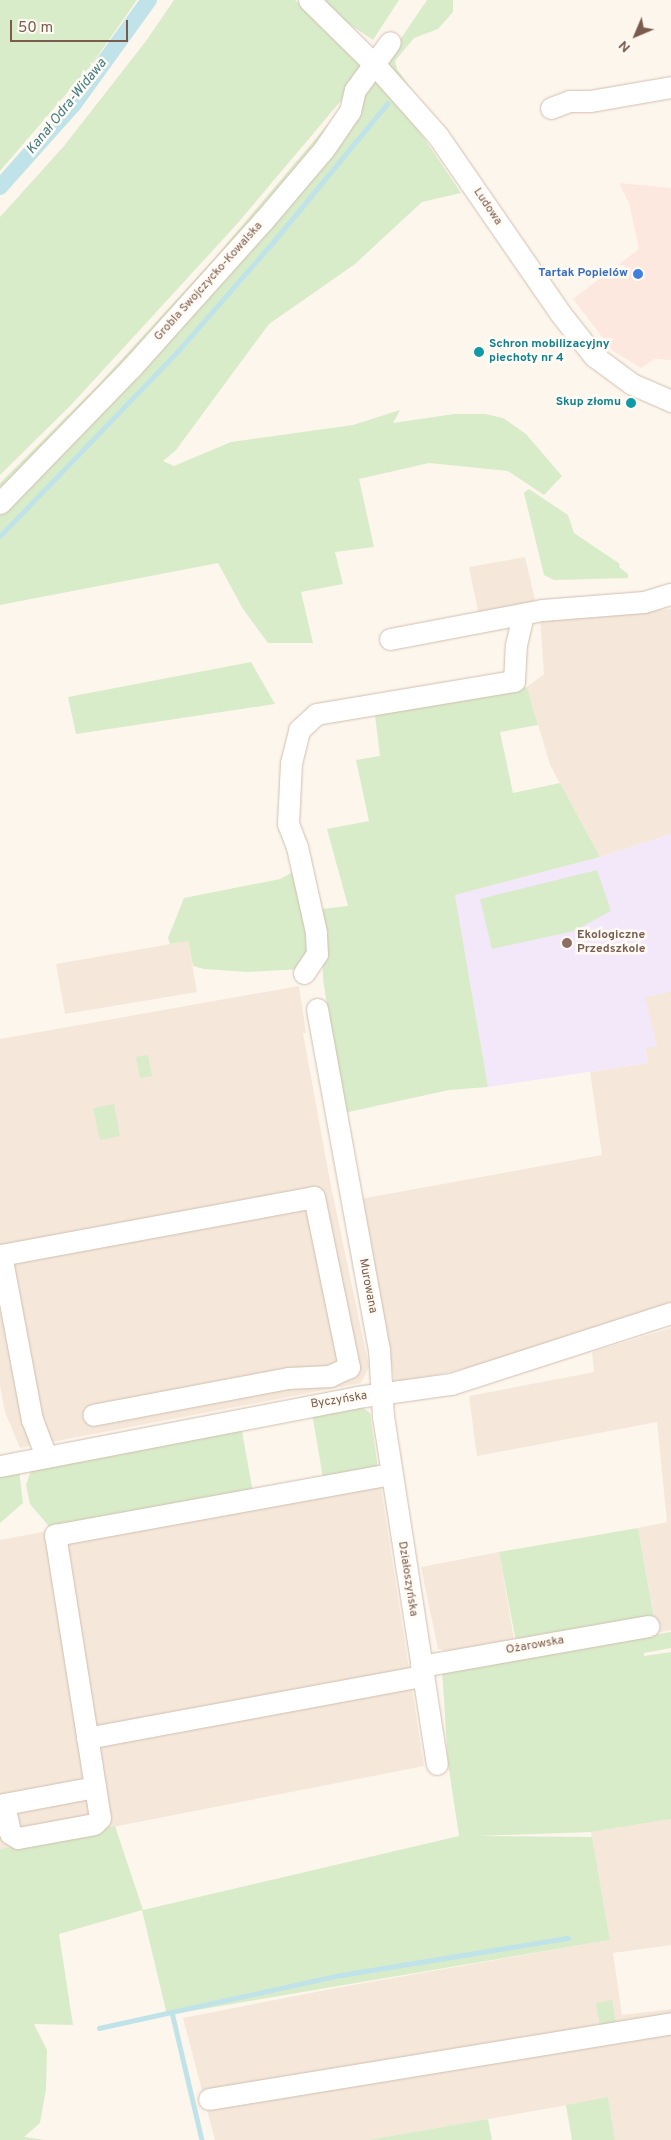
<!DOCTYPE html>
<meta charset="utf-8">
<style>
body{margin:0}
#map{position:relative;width:671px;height:2140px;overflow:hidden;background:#fdf6ec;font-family:Overpass,sans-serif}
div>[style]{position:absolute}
.residential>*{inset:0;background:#f5e8da}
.commercial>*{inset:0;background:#fde8e0}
.education>*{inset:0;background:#f3e8fa}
.green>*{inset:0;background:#d8ecc9}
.stream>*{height:4.5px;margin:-2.25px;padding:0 2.25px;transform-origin:2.25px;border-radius:2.25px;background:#bfe3e8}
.canal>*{height:16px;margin:-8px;padding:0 8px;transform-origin:8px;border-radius:8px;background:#bfe3e8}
.roads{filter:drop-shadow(0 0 1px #d1beb0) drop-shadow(0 0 1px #d1beb0)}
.minor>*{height:21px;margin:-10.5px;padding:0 10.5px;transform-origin:10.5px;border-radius:10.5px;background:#fff}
.dots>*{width:14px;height:14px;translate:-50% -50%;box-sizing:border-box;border:2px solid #fffaf3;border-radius:50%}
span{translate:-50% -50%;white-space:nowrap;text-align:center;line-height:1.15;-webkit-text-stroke:5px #fffaf3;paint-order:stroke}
.street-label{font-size:12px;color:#7a5c4d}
.shop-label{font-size:12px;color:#366cbe;font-weight:700}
.right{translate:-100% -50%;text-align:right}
.culture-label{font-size:12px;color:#0d838f;font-weight:700}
.left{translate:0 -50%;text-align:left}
.education-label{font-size:12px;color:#785e54;font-weight:700}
.water-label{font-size:14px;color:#437c86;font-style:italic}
.north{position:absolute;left:611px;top:10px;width:50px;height:50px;-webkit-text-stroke:4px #fffaf3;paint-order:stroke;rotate:225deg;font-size:14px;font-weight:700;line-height:20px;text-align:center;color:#7a5c4d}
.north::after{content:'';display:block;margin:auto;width:18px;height:22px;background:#7a5c4d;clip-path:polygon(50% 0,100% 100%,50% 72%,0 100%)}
.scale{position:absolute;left:10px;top:20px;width:118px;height:22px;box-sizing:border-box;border:2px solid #7a5c4d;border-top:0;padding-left:6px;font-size:15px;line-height:18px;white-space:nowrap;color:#7a5c4d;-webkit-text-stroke:4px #fffaf3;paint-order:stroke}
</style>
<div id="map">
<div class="residential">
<div style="clip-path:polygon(525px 557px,537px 608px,479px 616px,469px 567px)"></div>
<div style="clip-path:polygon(671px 609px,671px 834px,600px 857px,550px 765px,527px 687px,544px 674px,540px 617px)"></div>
<div style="clip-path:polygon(188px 941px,197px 992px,65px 1014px,56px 964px)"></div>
<div style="clip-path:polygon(299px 986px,306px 1033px,303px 1033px,330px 1181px,369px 1367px,361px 1383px,20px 1448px,5px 1412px,0 1386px,0 1039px)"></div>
<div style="clip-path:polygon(671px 991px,671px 1304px,500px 1361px,395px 1384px,360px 1199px,602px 1155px,590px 1072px,648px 1063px,645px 1047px,657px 1046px,644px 997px)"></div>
<div style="clip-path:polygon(671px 1328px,671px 1630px,657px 1633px,638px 1528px,667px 1522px,657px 1422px,477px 1456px,469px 1396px,594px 1372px,592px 1352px)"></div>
<div style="clip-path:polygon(378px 1468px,424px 1766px,0 1849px,0 1540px)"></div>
<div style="clip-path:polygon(499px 1552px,514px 1639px,449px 1651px,438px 1649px,421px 1567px)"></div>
<div style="clip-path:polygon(671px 1819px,671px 1945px,613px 1953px,622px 2015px,671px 2009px,671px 2140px,615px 2140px,608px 2098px,368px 2140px,215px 2140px,183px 2018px,336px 1988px,610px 1940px,591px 1832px)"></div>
</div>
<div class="commercial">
<div style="clip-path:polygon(619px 183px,671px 188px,671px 360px,655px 359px,641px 368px,613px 351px,573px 299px,639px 249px,629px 203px)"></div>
</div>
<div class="education">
<div style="clip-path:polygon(671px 834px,671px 991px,645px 997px,657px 1046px,645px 1048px,648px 1063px,488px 1087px,455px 895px,600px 857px)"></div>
</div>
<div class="green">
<div style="clip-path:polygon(0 0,137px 0,92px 64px,0 171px)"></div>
<div style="clip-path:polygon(174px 0,295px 0,365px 65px,361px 77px,237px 224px,71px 405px,0 475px,0 217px,64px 146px,146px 41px)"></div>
<div style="clip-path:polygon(321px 0,399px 0,373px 40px,330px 11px)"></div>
<div style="clip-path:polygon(427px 0,453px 0,453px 12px,438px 29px,414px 38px,395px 61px,397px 69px,419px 100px,385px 62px)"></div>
<div style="clip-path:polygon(374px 75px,405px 110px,461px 193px,422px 202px,355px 264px,269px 324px,176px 450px,163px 461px,174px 466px,231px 442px,353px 425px,400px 410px,393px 423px,454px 414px,485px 414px,503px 418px,526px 434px,562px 476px,544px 495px,508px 471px,429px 463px,359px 479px,374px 547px,335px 552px,343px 584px,301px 592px,313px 643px,268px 643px,243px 609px,218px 563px,0 605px,0 508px,125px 382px)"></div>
<div style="clip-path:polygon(345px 104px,322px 145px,0 496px,0 483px,98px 385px,212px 261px)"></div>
<div style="clip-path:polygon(529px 489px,568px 515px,574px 533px,620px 564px,619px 567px,628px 574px,628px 578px,554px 580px,544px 575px,524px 493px)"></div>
<div style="clip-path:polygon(251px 662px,275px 704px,76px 734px,68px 697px)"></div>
<div style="clip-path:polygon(527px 687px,538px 725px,500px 732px,513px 793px,560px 783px,600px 857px,455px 895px,488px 1087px,449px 1090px,344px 1113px,323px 979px,322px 909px,348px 906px,327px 829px,369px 821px,356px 760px,380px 756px,374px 707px)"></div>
<div style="clip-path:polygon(297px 870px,310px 919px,308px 957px,301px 969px,248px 972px,204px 969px,193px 966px,188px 941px,170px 944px,168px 938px,184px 898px,280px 879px)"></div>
<div style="clip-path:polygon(597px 870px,611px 911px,574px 931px,492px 949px,480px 899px)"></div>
<div style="clip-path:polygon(148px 1055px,152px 1076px,140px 1078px,136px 1057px)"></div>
<div style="clip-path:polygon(114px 1104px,120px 1136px,100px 1140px,93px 1108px)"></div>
<div style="clip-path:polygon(358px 1404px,370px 1413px,378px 1468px,323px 1478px,312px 1413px)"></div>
<div style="clip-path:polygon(241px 1426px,253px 1492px,52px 1530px,30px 1504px,26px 1485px,32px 1467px)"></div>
<div style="clip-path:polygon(19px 1470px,23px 1503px,0 1523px,0 1474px)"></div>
<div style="clip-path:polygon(638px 1528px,654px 1618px,516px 1642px,499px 1552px)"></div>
<div style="clip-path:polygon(671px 1632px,671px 1648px,644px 1653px,644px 1656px,671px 1652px,671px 1819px,591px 1832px,478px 1836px,592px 1837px,610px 1940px,167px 2015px,142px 1910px,59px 1934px,73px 2025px,34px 2024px,47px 2050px,46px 2089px,40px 2123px,24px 2137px,45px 2140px,0 2140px,0 1849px,115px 1826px,143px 1910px,459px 1836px,448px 1763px,442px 1669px)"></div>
<div style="clip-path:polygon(612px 2000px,616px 2024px,600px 2027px,596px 2003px)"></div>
<div style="clip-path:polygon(608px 2097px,615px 2140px,572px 2140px,566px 2105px)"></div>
<div style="clip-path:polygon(488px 2119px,492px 2140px,368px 2140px)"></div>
</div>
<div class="stream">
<div style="left:0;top:536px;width:257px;rotate:-46.1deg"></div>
<div style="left:178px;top:351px;width:146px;rotate:-48.9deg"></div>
<div style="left:274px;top:241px;width:178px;rotate:-50.5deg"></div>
<div style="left:172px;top:2012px;width:131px;rotate:76.8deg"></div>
<div style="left:99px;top:2028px;width:248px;rotate:-12.4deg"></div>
<div style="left:341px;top:1975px;width:230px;rotate:-9.3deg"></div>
</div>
<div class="canal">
<div style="left:0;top:187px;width:111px;rotate:-48.3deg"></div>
<div style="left:74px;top:104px;width:128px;rotate:-54.2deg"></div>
</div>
<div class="roads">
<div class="minor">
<div style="left:309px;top:0;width:93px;rotate:44.6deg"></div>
<div style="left:375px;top:65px;width:95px;rotate:48.4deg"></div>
<div style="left:438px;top:136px;width:215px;rotate:55.4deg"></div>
<div style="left:560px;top:313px;width:55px;rotate:51.7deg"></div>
<div style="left:594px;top:356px;width:47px;rotate:36.4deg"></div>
<div style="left:632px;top:384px;width:43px;rotate:23.6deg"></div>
<div style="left:551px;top:108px;width:19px;rotate:-21deg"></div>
<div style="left:569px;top:101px;width:21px"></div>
<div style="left:590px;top:101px;width:82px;rotate:-9.8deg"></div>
<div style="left:0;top:503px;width:188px;rotate:-45.9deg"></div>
<div style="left:131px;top:368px;width:198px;rotate:-48.1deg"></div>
<div style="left:263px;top:221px;width:94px;rotate:-49.7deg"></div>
<div style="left:324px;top:149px;width:46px;rotate:-55.6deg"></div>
<div style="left:350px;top:111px;width:22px;rotate:-77deg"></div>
<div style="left:355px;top:90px;width:59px;rotate:-53.9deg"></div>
<div style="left:390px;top:639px;width:155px;rotate:-10.8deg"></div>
<div style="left:542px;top:610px;width:102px;rotate:-4.5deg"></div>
<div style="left:644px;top:602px;width:28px;rotate:-17deg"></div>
<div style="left:304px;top:973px;width:23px;rotate:-56deg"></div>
<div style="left:317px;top:954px;width:22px;rotate:-93deg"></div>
<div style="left:316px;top:932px;width:87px;rotate:-102.6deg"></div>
<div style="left:297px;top:847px;width:25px;rotate:-111deg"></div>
<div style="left:288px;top:824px;width:61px;rotate:-87.2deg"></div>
<div style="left:291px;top:763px;width:34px;rotate:-76deg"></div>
<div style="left:299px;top:730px;width:23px;rotate:-43deg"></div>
<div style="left:316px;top:714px;width:201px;rotate:-9.5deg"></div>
<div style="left:514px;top:681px;width:36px;rotate:-87deg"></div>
<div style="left:516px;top:645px;width:32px;rotate:-77deg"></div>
<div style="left:317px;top:1009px;width:346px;rotate:79.7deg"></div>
<div style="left:379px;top:1349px;width:67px;rotate:86.6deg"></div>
<div style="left:383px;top:1416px;width:352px;rotate:81.2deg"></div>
<div style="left:46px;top:1456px;width:39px;rotate:-111deg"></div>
<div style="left:32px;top:1420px;width:168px;rotate:-100.6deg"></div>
<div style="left:1px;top:1255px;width:318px;rotate:-10.5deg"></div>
<div style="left:314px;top:1197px;width:174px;rotate:78.4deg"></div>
<div style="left:349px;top:1367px;width:21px;rotate:155deg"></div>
<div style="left:330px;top:1376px;width:42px;rotate:177.3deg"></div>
<div style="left:288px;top:1378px;width:198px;rotate:169.3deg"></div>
<div style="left:0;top:1466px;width:364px;rotate:-10.9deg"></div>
<div style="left:357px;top:1397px;width:95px;rotate:-7.9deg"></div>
<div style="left:451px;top:1384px;width:231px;rotate:-17.9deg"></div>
<div style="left:421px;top:1666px;width:231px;rotate:-10deg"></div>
<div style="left:87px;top:1738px;width:342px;rotate:-10.5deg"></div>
<div style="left:95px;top:1787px;width:93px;rotate:169.4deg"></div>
<div style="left:4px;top:1804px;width:30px;rotate:78deg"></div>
<div style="left:10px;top:1833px;width:9px;rotate:32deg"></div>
<div style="left:18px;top:1838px;width:77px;rotate:-10.4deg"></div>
<div style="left:94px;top:1824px;width:8px;rotate:-45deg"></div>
<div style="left:100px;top:1818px;width:287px;rotate:-99deg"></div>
<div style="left:55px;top:1535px;width:341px;rotate:-10.3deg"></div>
<div style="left:209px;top:2099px;width:468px;rotate:-9.3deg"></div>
</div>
</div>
<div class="dots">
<div style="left:638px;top:274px;background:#3f7fe0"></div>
<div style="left:479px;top:352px;background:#0f9aa8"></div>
<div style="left:631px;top:403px;background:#0f9aa8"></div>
<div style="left:567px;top:943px;background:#8d6e63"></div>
</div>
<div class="street-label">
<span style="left:487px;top:207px;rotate:56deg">Ludowa</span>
<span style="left:209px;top:282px;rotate:-48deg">Grobla Swojczycko-Kowalska</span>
<span style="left:367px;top:1286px;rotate:79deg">Murowana</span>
<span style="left:339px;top:1401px;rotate:-9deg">Byczyńska</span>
<span style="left:407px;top:1579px;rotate:81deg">Działoszyńska</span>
<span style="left:535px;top:1646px;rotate:-10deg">Ożarowska</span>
</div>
<div class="shop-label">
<span class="right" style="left:628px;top:274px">Tartak Popielów</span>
</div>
<div class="culture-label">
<span class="left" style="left:489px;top:352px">Schron mobilizacyjny<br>piechoty nr 4</span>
<span class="right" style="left:621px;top:403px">Skup złomu</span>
</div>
<div class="education-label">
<span class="left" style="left:577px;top:943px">Ekologiczne<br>Przedszkole</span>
</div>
<div class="water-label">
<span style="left:67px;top:107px;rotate:-51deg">Kanał Odra-Widawa</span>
</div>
<div class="north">N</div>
<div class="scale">50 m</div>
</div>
